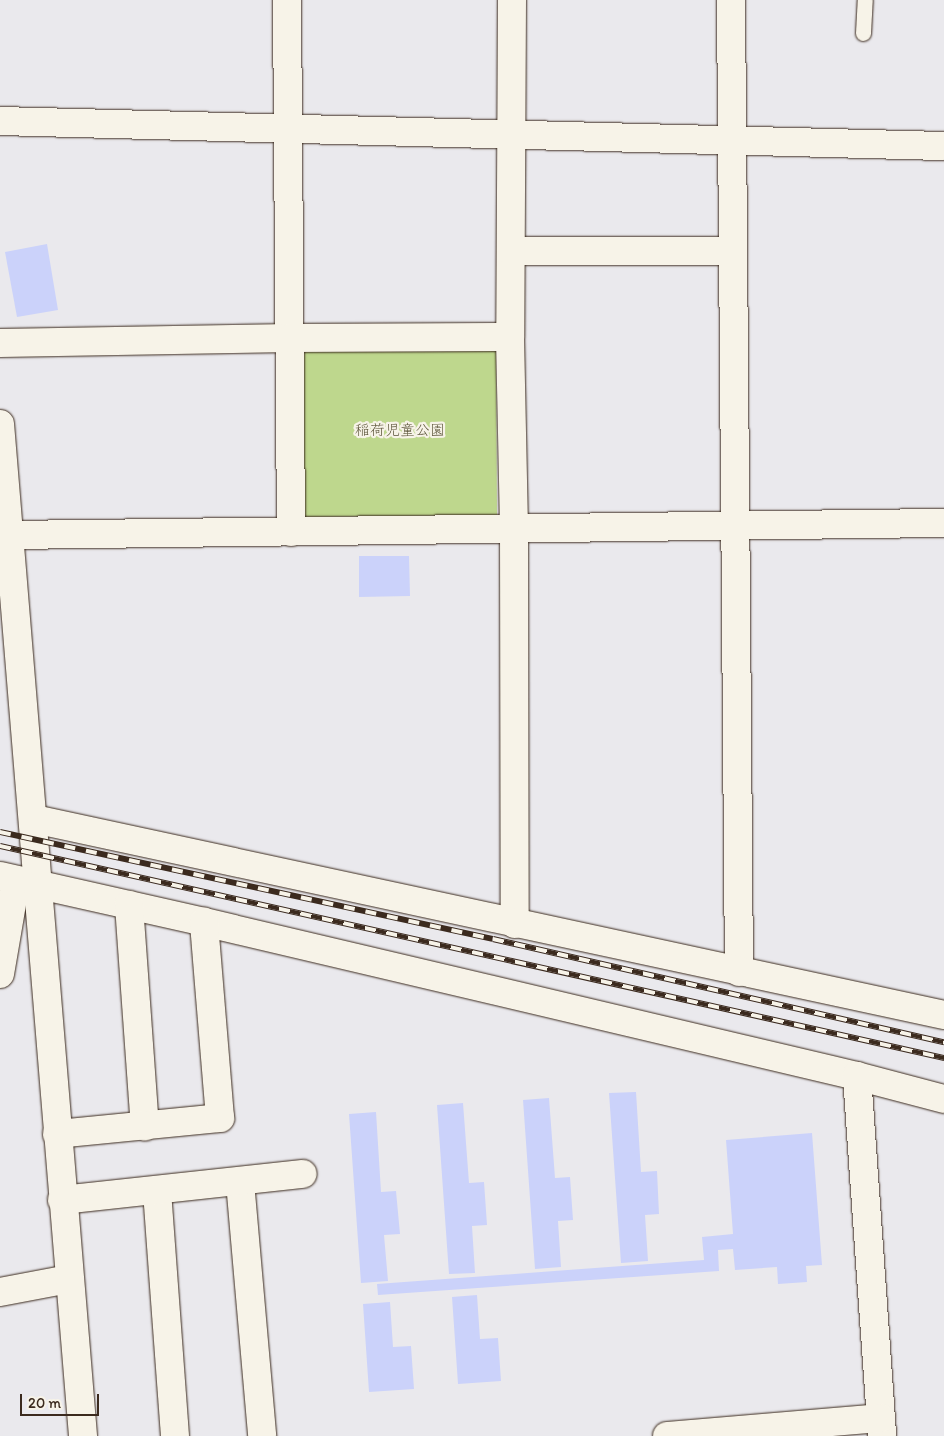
<!DOCTYPE html>
<meta charset="utf-8">
<style>
body{margin:0}
#map{position:relative;width:944px;height:1436px;overflow:hidden;background:#eae9ed;font-family:Itim,"Klee One",sans-serif}
div>[style]{position:absolute}
.green>*{inset:0;background:#bed78d}
.building>*{inset:0;background:#cbd2fa}
.roads{filter:drop-shadow(0 0 1px #3b2a1e) drop-shadow(0 0 1px #3b2a1e)}
.lane>*{height:15px;margin:-7.5px;padding:0 7.5px;transform-origin:7.5px;border-radius:7.5px;background:#f7f3e8}
.street>*{height:28px;margin:-14px;padding:0 14px;transform-origin:14px;border-radius:14px;background:#f7f3e8}
.secondary>*{height:28px;margin:-14px;padding:0 14px;transform-origin:14px;border-radius:14px;background:#f7f3e8}
.rail>*{height:5.5px;margin-top:-2.75px;transform-origin:0;background:repeating-linear-gradient(90deg,#f7f3e8 0 11px,#3b2a1e 0 22px);box-sizing:border-box;border-block:1px solid #3b2a1e}
span{translate:-50% -50%;white-space:nowrap;text-align:center;line-height:1.15;-webkit-text-stroke:4.5px #f7f3e8;paint-order:stroke}
.park-label{font-size:15px;color:#5c553a}
.scale{position:absolute;left:20px;top:1394px;width:79px;height:22px;box-sizing:border-box;border:2px solid #3b2a1e;border-top:0;padding-left:6px;font-size:15px;line-height:18px;white-space:nowrap;color:#3b2a1e;-webkit-text-stroke:4px #f7f3e8;paint-order:stroke}
</style>
<div id="map">
<div class="green">
<div style="clip-path:polygon(496px 345px,497px 515px,304px 517px,302px 347px)"></div>
</div>
<div class="building">
<div style="clip-path:polygon(47px 244px,58px 310px,17px 317px,5px 252px)"></div>
<div style="clip-path:polygon(359px 556px,409px 556px,410px 596px,359px 597px)"></div>
<div style="clip-path:polygon(636px 1092px,641px 1172px,657px 1171px,659px 1214px,645px 1215px,648px 1261px,621px 1263px,609px 1093px)"></div>
<div style="clip-path:polygon(549px 1098px,555px 1178px,570px 1177px,573px 1220px,558px 1221px,561px 1267px,535px 1269px,523px 1100px)"></div>
<div style="clip-path:polygon(463px 1103px,469px 1183px,484px 1182px,487px 1225px,472px 1226px,475px 1273px,449px 1274px,437px 1105px)"></div>
<div style="clip-path:polygon(376px 1112px,381px 1192px,396px 1191px,400px 1234px,384px 1235px,388px 1281px,361px 1283px,349px 1114px)"></div>
<div style="clip-path:polygon(812px 1133px,822px 1265px,806px 1266px,807px 1282px,778px 1284px,777px 1267px,735px 1270px,733px 1249px,718px 1250px,719px 1271px,378px 1295px,377px 1284px,704px 1260px,702px 1237px,733px 1234px,726px 1140px)"></div>
<div style="clip-path:polygon(477px 1295px,480px 1339px,498px 1338px,501px 1381px,458px 1384px,452px 1297px)"></div>
<div style="clip-path:polygon(390px 1302px,393px 1347px,411px 1346px,414px 1389px,369px 1392px,363px 1304px)"></div>
</div>
<div class="roads">
<div class="lane">
<div style="left:863px;top:33px;width:33px;rotate:-87deg"></div>
</div>
<div class="street">
<div style="left:287px;top:0;width:532px;rotate:89.57deg"></div>
<div style="left:512px;top:0;width:337px;rotate:90.3deg"></div>
<div style="left:510px;top:337px;width:191px;rotate:88.8deg"></div>
<div style="left:514px;top:528px;width:396px;rotate:89.9deg"></div>
<div style="left:731px;top:0;width:972px;rotate:89.53deg"></div>
<div style="left:0;top:121px;width:944px;rotate:1.52deg"></div>
<div style="left:511px;top:251px;width:221px"></div>
<div style="left:0;top:343px;width:291px;rotate:-1deg"></div>
<div style="left:291px;top:338px;width:219px;rotate:-0.3deg"></div>
<div style="left:10px;top:535px;width:934px;rotate:-0.74deg"></div>
<div style="left:34px;top:819px;width:931px;rotate:12.15deg"></div>
<div style="left:0;top:876px;width:209px;rotate:12.7deg"></div>
<div style="left:204px;top:922px;width:671px;rotate:13.27deg"></div>
<div style="left:857px;top:1076px;width:90px;rotate:14.8deg"></div>
<div style="left:129px;top:905px;width:222px;rotate:85.9deg"></div>
<div style="left:0;top:974px;width:95px;rotate:-80.3deg"></div>
<div style="left:857px;top:1076px;width:361px;rotate:86deg"></div>
<div style="left:57px;top:1134px;width:164px;rotate:-5.6deg"></div>
<div style="left:220px;top:1118px;width:197px;rotate:-94.7deg"></div>
<div style="left:240px;top:1182px;width:255px;rotate:85deg"></div>
<div style="left:157px;top:1191px;width:246px;rotate:85.8deg"></div>
<div style="left:62px;top:1200px;width:242px;rotate:-6.2deg"></div>
<div style="left:0;top:1292px;width:70px;rotate:-10.7deg"></div>
<div style="left:667px;top:1436px;width:214px;rotate:-4.8deg"></div>
</div>
<div class="secondary">
<div style="left:0;top:424px;width:1015px;rotate:85.31deg"></div>
</div>
</div>
<div class="rail">
<div style="left:0;top:832px;width:504px;rotate:12.25deg"></div>
<div style="left:493px;top:939px;width:463px;rotate:12.9deg"></div>
<div style="left:0;top:846px;width:968px;rotate:12.66deg"></div>
</div>
<div class="park-label">
<span style="left:400px;top:431px">稲荷児童公園</span>
</div>
<div class="scale">20 m</div>
</div>
